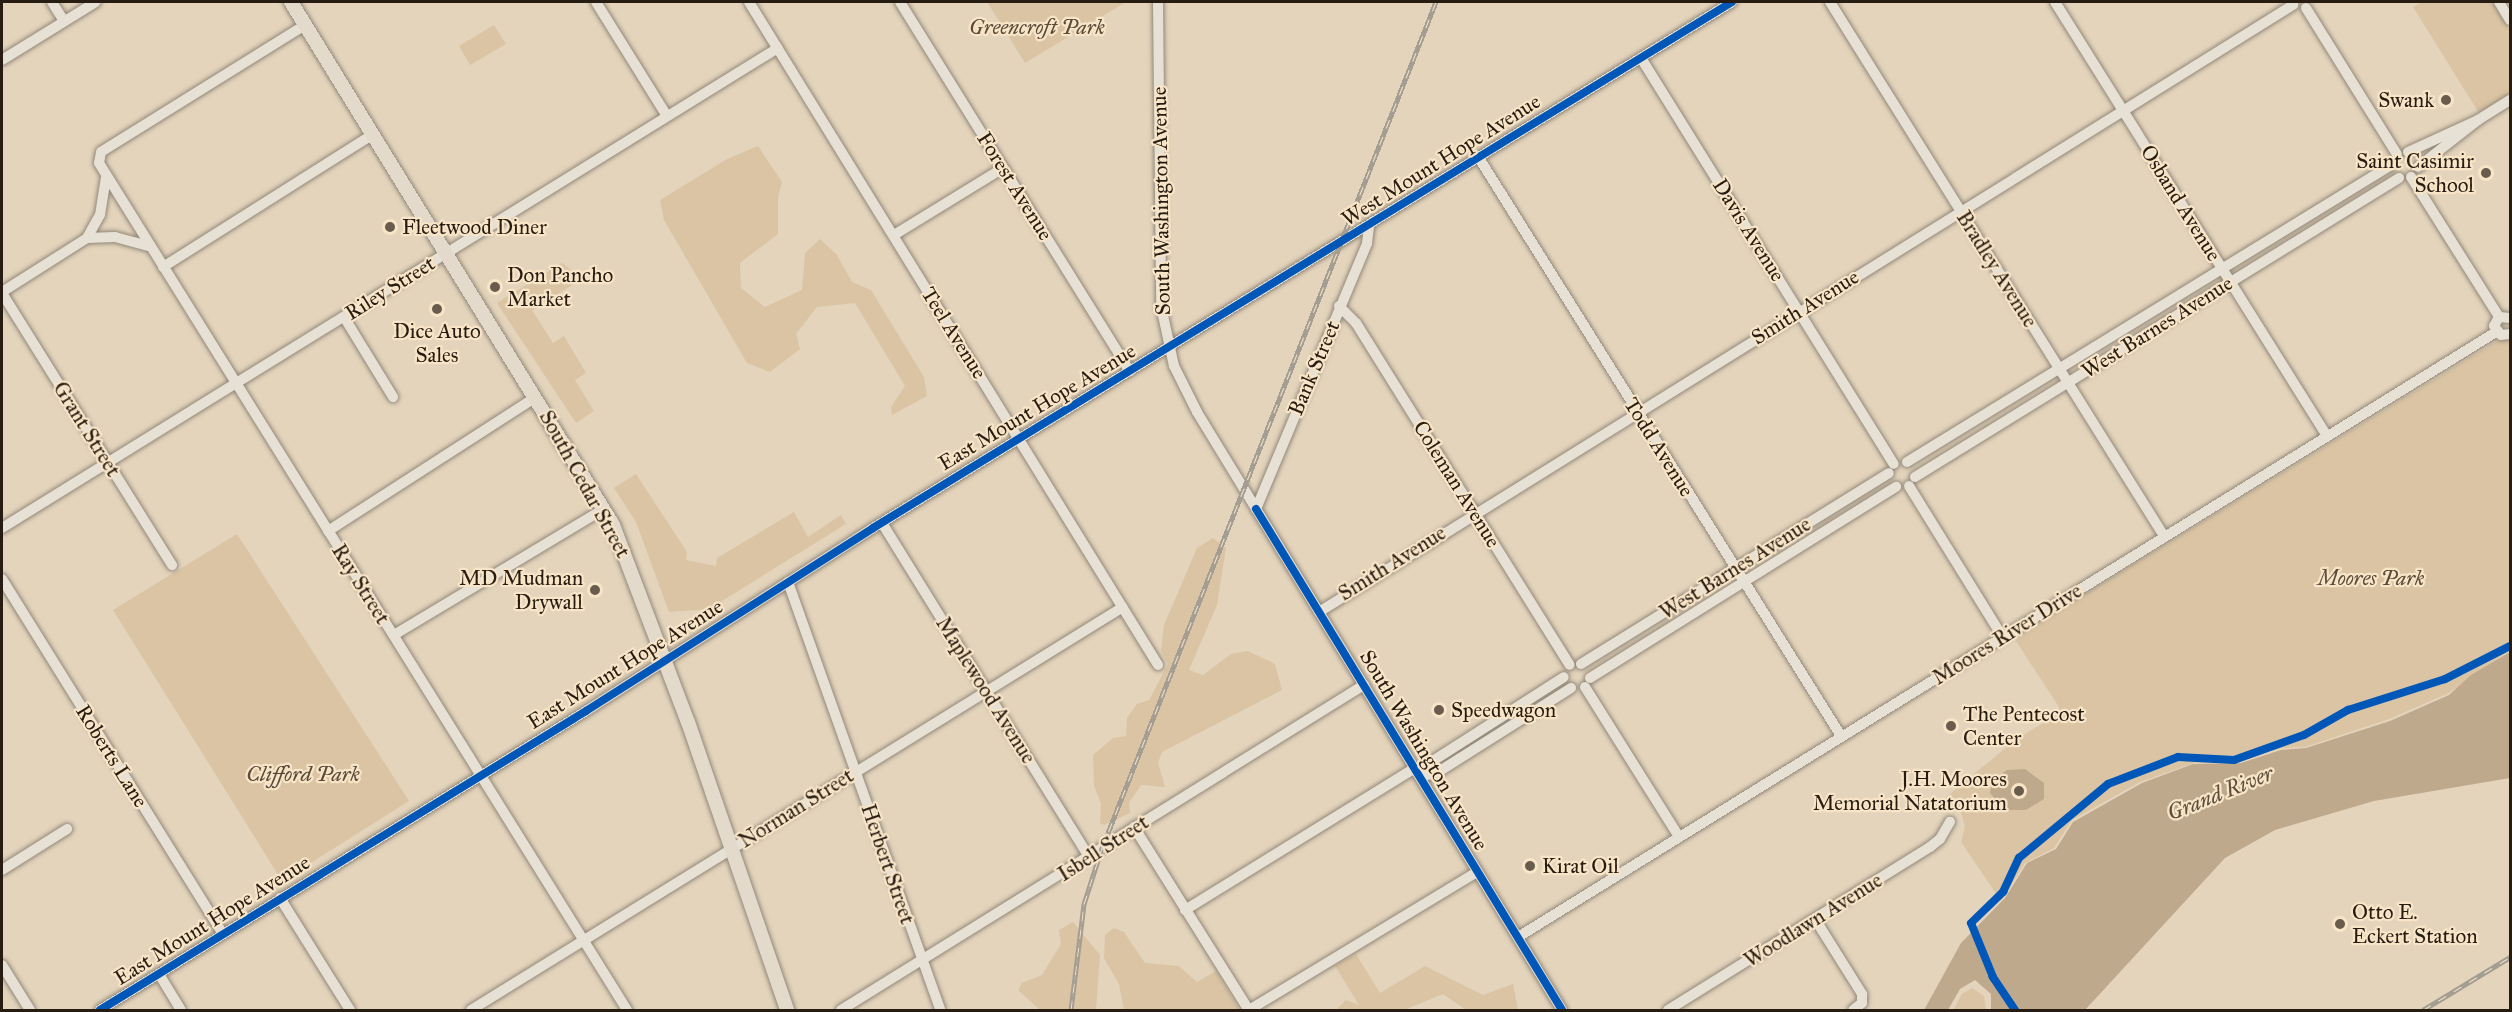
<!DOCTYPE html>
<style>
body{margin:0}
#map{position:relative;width:2512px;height:1012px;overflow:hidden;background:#e4d4bc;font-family:"IM FELL Great Primer",serif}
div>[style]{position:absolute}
.green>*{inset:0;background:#dac4a4}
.water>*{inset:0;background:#bfa98c}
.roads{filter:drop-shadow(0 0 2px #928879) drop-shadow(0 0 2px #928879)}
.minor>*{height:10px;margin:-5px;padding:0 5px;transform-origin:5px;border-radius:5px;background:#e7e0d4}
.major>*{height:14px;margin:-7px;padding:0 7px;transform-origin:7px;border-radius:7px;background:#e4dacc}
.rail>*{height:5px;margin-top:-2.5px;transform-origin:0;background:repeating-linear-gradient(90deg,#f8e5c8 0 9px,#a39d92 0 18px);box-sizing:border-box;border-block:2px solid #a39d92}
.cycleway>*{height:8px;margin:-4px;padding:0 4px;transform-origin:4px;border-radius:4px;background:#0057b8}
.dots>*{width:16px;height:16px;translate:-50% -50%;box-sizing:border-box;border:3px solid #f8e5c8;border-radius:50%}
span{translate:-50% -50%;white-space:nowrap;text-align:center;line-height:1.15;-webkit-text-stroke:4.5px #f8e5c8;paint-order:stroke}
.park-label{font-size:21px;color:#5a4a37;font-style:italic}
.poi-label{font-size:21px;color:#271c11}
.right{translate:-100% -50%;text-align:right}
.left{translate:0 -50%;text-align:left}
.street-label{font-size:21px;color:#271c11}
.water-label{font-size:22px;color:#5d4d3a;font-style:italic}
.frame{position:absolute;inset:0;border:3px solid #271c11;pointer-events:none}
</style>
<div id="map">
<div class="green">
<div style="clip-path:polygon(987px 2px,1126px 2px,1025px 63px)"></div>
<div style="clip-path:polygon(2422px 2px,2492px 2px,2510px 30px,2510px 93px,2479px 113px,2413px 7px)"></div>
<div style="clip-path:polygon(494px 25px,506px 44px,470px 65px,459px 46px)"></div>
<div style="clip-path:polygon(758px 146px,782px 182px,778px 197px,778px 234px,740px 263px,741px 288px,765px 307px,802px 290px,805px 253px,820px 239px,837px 255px,852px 282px,871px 290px,924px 377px,927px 396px,892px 415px,891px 407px,905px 386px,855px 303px,817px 307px,796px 334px,800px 349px,770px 372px,747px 363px,664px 220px,660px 200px,727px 159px)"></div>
<div style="clip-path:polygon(562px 263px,582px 279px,532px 310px,553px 343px,564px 336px,586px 373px,575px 380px,594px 411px,576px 423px,497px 303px)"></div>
<div style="clip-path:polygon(2510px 333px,2510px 650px,2449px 693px,2389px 719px,2305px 747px,2281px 748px,2241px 761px,2194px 763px,2140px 782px,2072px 820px,2054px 848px,2025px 863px,2001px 901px,1961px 842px,1965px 826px,1960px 810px,1939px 803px,2014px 741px,2056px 715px,2059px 707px,2014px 638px)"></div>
<div style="clip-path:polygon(636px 474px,687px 552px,686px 560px,716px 566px,717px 558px,794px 512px,808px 537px,841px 515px,846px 524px,709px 609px,669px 612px,636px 522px,614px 488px)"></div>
<div style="clip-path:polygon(237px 534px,409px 801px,282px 881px,113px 610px)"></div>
<div style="clip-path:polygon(1213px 538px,1226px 548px,1217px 605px,1189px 670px,1203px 675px,1231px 654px,1248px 651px,1275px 664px,1282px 690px,1162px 752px,1158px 763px,1165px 787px,1141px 785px,1129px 803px,1130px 813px,1104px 825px,1100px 823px,1101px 803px,1094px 786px,1093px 755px,1113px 738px,1126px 736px,1127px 718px,1137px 704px,1149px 700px,1168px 664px,1161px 650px,1164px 625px,1197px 548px)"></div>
<div style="clip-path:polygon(1073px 922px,1100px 955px,1096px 1010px,1040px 1010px,1018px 990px,1022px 983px,1042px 975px,1061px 944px,1059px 930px)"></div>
<div style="clip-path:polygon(1114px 928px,1124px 932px,1145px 963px,1179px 966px,1197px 982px,1216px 971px,1240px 1010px,1124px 1010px,1119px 984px,1104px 958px,1105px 935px)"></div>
<div style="clip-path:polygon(1356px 954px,1380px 993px,1425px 966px,1483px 995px,1513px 984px,1518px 1010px,1466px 1010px,1443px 994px,1404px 1010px,1336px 1010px,1346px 1000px,1359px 1005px,1335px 966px)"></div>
<div style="clip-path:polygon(1972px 988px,1984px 996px,1986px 1010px,1953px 1010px,1962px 994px)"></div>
</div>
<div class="water">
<div style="clip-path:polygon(2510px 652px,2510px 778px,2374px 801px,2275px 830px,2225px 858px,2085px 1010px,1991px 1010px,1991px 994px,1975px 980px,1960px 989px,1948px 1010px,1924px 1010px,1961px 943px,2005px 898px,2027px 863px,2056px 849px,2073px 822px,2142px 783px,2193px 764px,2241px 763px,2281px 750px,2306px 748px,2390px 721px,2449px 695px,2471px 675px)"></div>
<div style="clip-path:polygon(2025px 769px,2044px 783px,2044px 799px,2026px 810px,2005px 810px,1990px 793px,1992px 781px,2007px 770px)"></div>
</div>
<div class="roads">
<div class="minor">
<div style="left:52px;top:2px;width:22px;rotate:58deg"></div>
<div style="left:596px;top:2px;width:134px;rotate:58.1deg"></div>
<div style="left:749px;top:2px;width:779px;rotate:58.33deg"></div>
<div style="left:900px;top:2px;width:435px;rotate:58.1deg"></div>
<div style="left:1158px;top:2px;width:304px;rotate:89.4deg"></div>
<div style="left:1161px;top:306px;width:61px;rotate:77.8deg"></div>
<div style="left:1174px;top:366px;width:51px;rotate:63.4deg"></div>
<div style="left:1197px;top:412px;width:701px;rotate:58.6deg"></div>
<div style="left:1830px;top:2px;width:630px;rotate:57.98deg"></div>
<div style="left:2055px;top:2px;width:512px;rotate:57.92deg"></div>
<div style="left:2499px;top:2px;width:21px;rotate:59deg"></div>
<div style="left:2306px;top:8px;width:172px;rotate:58.1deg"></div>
<div style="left:305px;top:25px;width:240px;rotate:148.1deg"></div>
<div style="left:101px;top:152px;width:11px;rotate:100deg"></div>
<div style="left:99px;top:163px;width:998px;rotate:58.06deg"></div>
<div style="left:1641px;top:58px;width:478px;rotate:58.1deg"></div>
<div style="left:2px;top:60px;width:110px;rotate:-31.7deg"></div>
<div style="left:2478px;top:120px;width:38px;rotate:-32deg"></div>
<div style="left:2408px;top:152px;width:77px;rotate:-24.6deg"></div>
<div style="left:2478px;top:120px;width:76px;rotate:141.9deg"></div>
<div style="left:1479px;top:158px;width:682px;rotate:57.94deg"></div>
<div style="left:2411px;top:177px;width:165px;rotate:57.8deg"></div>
<div style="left:894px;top:235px;width:128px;rotate:-31.6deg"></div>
<div style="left:87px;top:238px;width:26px;rotate:-61deg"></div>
<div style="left:100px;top:215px;width:39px;rotate:-81deg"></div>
<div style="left:163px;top:267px;width:249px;rotate:-32.3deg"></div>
<div style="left:2px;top:292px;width:101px;rotate:-32.4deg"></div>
<div style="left:87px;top:238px;width:28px;rotate:-2deg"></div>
<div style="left:115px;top:237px;width:35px;rotate:15deg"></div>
<div style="left:2px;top:293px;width:321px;rotate:58deg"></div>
<div style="left:1339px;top:306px;width:24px;rotate:45deg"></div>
<div style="left:1356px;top:323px;width:403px;rotate:58deg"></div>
<div style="left:344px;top:317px;width:94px;rotate:58.5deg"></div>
<div style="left:2510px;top:318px;width:11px;rotate:-175deg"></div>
<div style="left:2499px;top:317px;width:10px;rotate:119deg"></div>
<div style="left:2494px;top:326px;width:11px;rotate:52deg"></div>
<div style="left:2501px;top:335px;width:9px;rotate:-6deg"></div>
<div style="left:1907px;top:462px;width:568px;rotate:-31.53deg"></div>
<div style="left:1915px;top:477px;width:569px;rotate:-31.71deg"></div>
<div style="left:1909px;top:486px;width:176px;rotate:58.2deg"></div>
<div style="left:1256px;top:509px;width:288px;rotate:-67.3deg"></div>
<div style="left:1367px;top:243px;width:17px;rotate:-83deg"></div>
<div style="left:882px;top:523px;width:394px;rotate:58.2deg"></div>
<div style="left:2px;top:528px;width:912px;rotate:-31.74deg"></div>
<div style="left:328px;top:531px;width:247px;rotate:-32.8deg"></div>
<div style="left:2px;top:579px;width:418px;rotate:58.1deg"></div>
<div style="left:788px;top:582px;width:454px;rotate:70.4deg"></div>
<div style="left:1319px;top:612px;width:1148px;rotate:-31.93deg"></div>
<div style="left:394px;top:635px;width:245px;rotate:-31deg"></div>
<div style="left:1581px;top:664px;width:362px;rotate:-31.8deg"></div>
<div style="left:1590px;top:678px;width:361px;rotate:-32deg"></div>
<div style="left:1585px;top:687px;width:177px;rotate:57.9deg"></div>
<div style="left:1420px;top:776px;width:15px;rotate:-8deg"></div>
<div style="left:1435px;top:774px;width:161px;rotate:-32.3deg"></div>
<div style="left:1420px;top:776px;width:14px;rotate:-56deg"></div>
<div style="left:1428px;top:764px;width:161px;rotate:-32.6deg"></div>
<div style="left:1134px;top:827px;width:216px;rotate:57.9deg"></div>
<div style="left:1249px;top:1010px;width:267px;rotate:-31.2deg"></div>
<div style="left:2px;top:870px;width:77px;rotate:-32.2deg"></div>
<div style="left:280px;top:898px;width:132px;rotate:58deg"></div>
<div style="left:1185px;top:910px;width:270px;rotate:-31.7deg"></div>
<div style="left:1815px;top:919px;width:89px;rotate:57.9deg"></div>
<div style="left:1862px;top:994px;width:9px;rotate:90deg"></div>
<div style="left:1862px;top:1003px;width:11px;rotate:142deg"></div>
<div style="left:1518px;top:937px;width:1150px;rotate:-31.74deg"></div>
<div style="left:2px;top:965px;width:53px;rotate:58.1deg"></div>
<div style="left:159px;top:974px;width:42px;rotate:58.6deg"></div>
<div style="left:100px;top:1010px;width:571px;rotate:-31.6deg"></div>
<div style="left:586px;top:711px;width:340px;rotate:-32.5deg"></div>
<div style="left:873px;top:528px;width:1007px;rotate:-31.48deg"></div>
<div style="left:471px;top:1010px;width:766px;rotate:-31.72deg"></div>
<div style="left:841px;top:1010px;width:616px;rotate:-31.86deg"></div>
<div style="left:1668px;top:1010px;width:309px;rotate:-31.9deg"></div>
<div style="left:1930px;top:847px;width:13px;rotate:-39deg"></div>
<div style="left:1940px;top:839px;width:20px;rotate:-60deg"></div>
</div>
<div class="major">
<div style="left:291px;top:2px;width:614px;rotate:58.38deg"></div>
<div style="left:613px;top:525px;width:211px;rotate:69.2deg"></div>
<div style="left:688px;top:722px;width:305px;rotate:71deg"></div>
</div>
</div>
<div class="rail">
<div style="left:1071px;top:1010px;width:107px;rotate:-83deg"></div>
<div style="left:1084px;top:904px;width:59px;rotate:-72.2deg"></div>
<div style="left:1102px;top:848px;width:910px;rotate:-68.46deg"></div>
<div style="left:2423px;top:1010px;width:102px;rotate:-31.3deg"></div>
</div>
<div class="cycleway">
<div style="left:1256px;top:509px;width:587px;rotate:58.58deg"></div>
<div style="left:100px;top:1010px;width:571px;rotate:-31.6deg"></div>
<div style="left:586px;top:711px;width:340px;rotate:-32.5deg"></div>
<div style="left:873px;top:528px;width:1007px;rotate:-31.48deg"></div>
<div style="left:2015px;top:1010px;width:40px;rotate:-124deg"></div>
<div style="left:1993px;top:977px;width:58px;rotate:-112.2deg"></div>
<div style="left:1971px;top:923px;width:45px;rotate:-44.1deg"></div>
<div style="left:2003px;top:892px;width:38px;rotate:-65deg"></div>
<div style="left:2019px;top:858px;width:116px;rotate:-39.7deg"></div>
<div style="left:2108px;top:784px;width:75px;rotate:-21.1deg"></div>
<div style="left:2178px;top:757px;width:56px;rotate:3.1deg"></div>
<div style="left:2234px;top:760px;width:74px;rotate:-19.7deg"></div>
<div style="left:2304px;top:735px;width:51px;rotate:-29.6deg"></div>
<div style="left:2348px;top:710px;width:102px;rotate:-17.7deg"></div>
<div style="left:2445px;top:679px;width:73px;rotate:-26.9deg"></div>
</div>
<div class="dots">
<div style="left:2446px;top:100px;background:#695c4d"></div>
<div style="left:2486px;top:173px;background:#695c4d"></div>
<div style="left:390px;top:227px;background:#695c4d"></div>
<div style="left:495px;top:287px;background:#695c4d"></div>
<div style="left:437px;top:309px;background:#695c4d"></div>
<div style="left:595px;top:590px;background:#695c4d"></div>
<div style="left:1439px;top:710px;background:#695c4d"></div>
<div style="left:1951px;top:726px;background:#695c4d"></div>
<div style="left:2019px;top:791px;background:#695c4d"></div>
<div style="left:1530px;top:866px;background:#695c4d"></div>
<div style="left:2340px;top:924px;background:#695c4d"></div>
</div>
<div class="park-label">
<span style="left:1037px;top:27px">Greencroft Park</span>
<span style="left:2371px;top:578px">Moores Park</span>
<span style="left:303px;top:774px">Clifford Park</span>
</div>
<div class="poi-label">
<span class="right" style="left:2434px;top:100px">Swank</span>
<span class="right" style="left:2474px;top:173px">Saint Casimir<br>School</span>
<span class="left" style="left:402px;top:227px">Fleetwood Diner</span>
<span class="left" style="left:507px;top:287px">Don Pancho<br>Market</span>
<span style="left:437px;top:343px">Dice Auto<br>Sales</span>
<span class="right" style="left:583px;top:590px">MD Mudman<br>Drywall</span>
<span class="left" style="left:1451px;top:710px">Speedwagon</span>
<span class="left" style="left:1963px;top:726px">The Pentecost<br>Center</span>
<span class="right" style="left:2007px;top:791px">J.H. Moores<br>Memorial Natatorium</span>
<span class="left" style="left:1542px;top:866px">Kirat Oil</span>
<span class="left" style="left:2352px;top:924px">Otto E.<br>Eckert Station</span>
</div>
<div class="street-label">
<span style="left:1441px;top:160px;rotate:-32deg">West Mount Hope Avenue</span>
<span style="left:1015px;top:186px;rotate:58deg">Forest Avenue</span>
<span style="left:1161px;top:201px;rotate:-91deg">South Washington Avenue</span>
<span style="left:2181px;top:203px;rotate:58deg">Osband Avenue</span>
<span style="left:1749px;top:230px;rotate:58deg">Davis Avenue</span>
<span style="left:1997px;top:269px;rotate:58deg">Bradley Avenue</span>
<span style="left:390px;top:288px;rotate:-32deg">Riley Street</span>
<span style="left:1805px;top:307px;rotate:-32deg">Smith Avenue</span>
<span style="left:2157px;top:327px;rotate:-32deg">West Barnes Avenue</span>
<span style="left:954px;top:333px;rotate:58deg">Teel Avenue</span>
<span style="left:1314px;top:368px;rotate:-67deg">Bank Street</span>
<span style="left:1037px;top:407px;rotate:-31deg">East Mount Hope Avenue</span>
<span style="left:87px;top:429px;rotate:58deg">Grant Street</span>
<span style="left:1659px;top:447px;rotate:58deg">Todd Avenue</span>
<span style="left:585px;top:484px;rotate:61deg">South Cedar Street</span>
<span style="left:1457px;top:484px;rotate:58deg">Coleman Avenue</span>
<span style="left:1392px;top:563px;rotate:-32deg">Smith Avenue</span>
<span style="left:1735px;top:568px;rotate:-32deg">West Barnes Avenue</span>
<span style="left:361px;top:584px;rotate:58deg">Ray Street</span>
<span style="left:2007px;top:634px;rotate:-32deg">Moores River Drive</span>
<span style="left:625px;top:664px;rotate:-32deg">East Mount Hope Avenue</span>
<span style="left:986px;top:690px;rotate:58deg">Maplewood Avenue</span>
<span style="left:1424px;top:750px;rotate:59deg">South Washington Avenue</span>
<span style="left:112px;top:756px;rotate:58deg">Roberts Lane</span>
<span style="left:796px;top:808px;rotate:-32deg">Norman Street</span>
<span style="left:1103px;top:848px;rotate:-33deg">Isbell Street</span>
<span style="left:888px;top:864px;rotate:71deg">Herbert Street</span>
<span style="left:212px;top:920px;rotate:-32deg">East Mount Hope Avenue</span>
<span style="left:1813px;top:920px;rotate:-32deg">Woodlawn Avenue</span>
</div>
<div class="water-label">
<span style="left:2220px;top:793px;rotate:-22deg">Grand River</span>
</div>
<div class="frame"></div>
</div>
